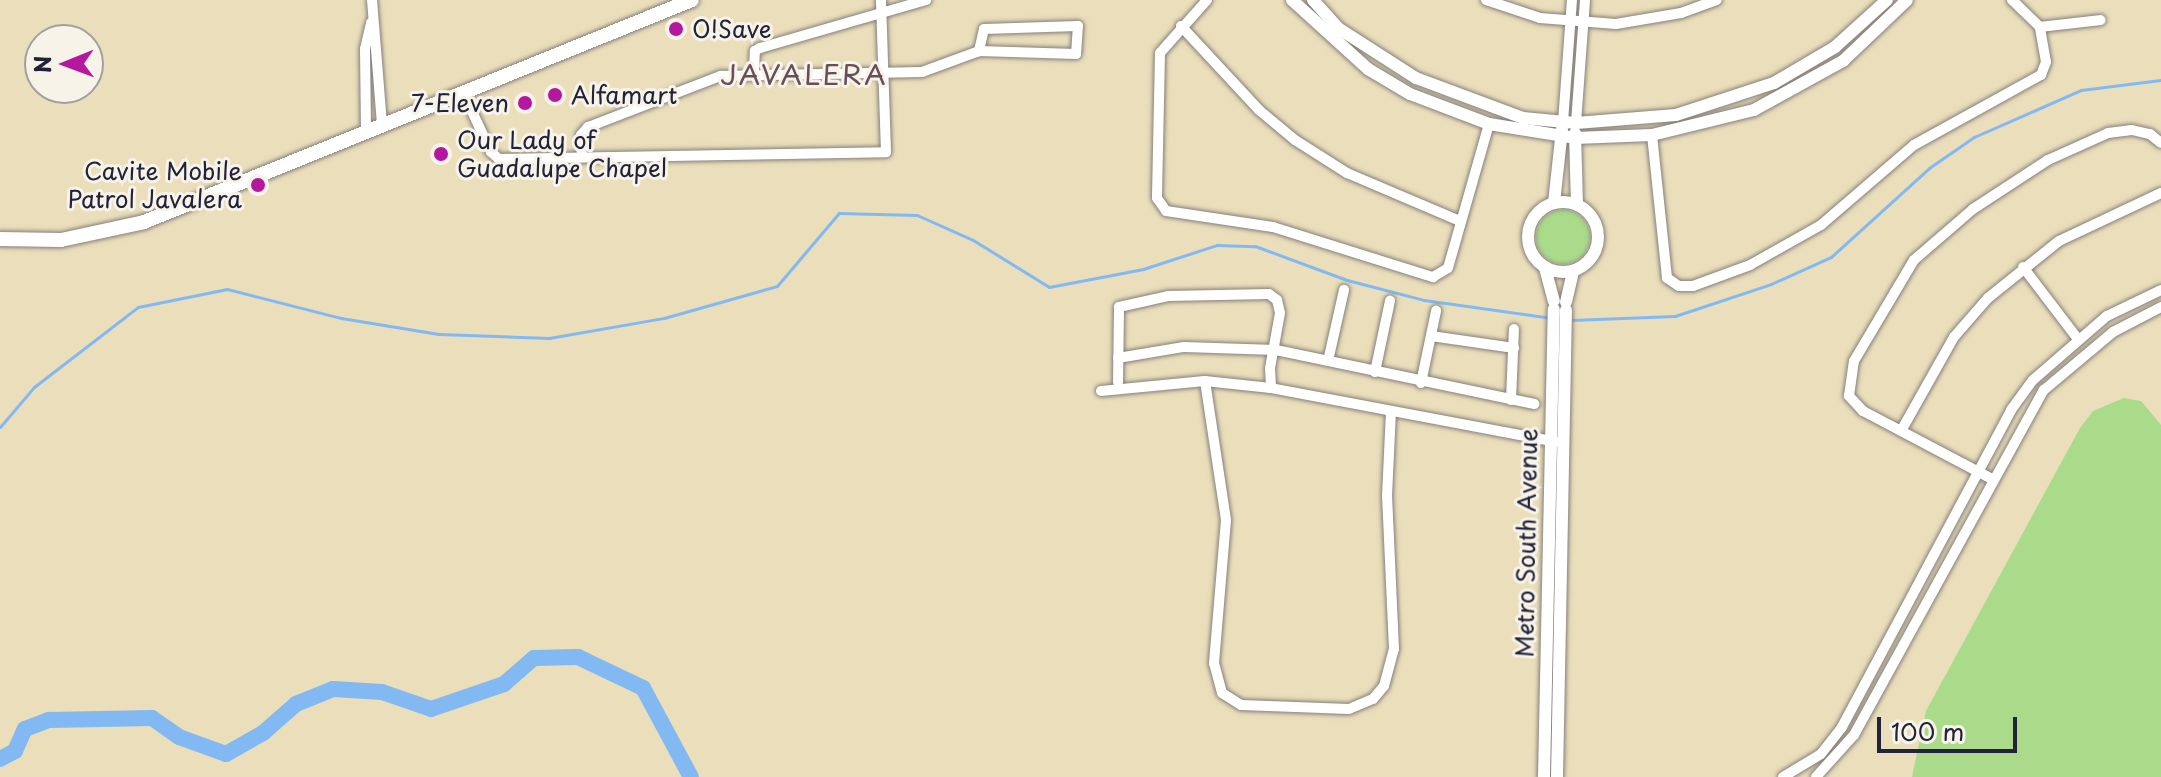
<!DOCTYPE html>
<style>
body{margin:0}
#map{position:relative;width:2161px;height:777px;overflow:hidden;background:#eadebb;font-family:"Playpen Sans",sans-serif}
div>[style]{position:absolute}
.green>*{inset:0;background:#a9db8a}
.round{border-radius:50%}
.stream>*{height:3px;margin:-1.5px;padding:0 1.5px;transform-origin:1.5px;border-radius:1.5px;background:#83b9f2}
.river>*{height:16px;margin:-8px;padding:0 8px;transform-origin:8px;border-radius:8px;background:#83b9f2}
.roads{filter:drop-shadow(0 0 2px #86807b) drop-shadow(0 0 2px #86807b)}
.minor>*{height:10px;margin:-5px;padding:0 5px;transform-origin:5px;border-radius:5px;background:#fff}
.tertiary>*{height:12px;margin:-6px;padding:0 6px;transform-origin:6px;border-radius:6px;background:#fff}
.tertiary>.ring{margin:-6px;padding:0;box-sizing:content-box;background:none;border:12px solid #fff;border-radius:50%}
.secondary>*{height:14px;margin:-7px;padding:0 7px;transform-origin:7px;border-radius:7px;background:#fff}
.dots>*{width:22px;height:22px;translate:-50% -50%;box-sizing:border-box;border:4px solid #f7f3e8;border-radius:50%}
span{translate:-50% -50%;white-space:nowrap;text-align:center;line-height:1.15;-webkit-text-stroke:6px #f7f3e8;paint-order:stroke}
.poi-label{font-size:24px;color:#22223b}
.left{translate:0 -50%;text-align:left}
.right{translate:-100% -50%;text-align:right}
.street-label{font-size:24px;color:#22223b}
.quarter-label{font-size:28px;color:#684e5a;letter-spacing:2px}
.north{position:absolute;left:24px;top:24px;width:80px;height:80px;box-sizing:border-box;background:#f7f3e8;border:2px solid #a29fa3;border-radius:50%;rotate:269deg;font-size:22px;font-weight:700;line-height:32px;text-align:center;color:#22223b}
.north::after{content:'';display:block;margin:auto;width:28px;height:36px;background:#b5179e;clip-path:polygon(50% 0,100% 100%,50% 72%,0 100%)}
.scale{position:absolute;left:1877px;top:717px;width:140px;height:36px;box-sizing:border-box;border:4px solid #22223b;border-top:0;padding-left:10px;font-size:24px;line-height:28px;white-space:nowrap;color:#22223b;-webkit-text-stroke:6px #f7f3e8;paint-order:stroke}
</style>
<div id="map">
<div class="green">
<div class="round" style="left:1536px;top:210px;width:54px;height:54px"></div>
<div style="clip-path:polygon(2124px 398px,2141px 401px,2161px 425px,2161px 777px,1912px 777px,1926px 711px,2080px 428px,2093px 411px)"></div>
</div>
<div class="stream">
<div style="left:1571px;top:320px;width:104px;rotate:-2.2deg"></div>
<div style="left:1675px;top:316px;width:101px;rotate:-18.4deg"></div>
<div style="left:1771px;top:284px;width:66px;rotate:-24.2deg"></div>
<div style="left:1831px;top:257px;width:132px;rotate:-42.2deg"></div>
<div style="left:1929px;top:168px;width:55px;rotate:-34.6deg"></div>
<div style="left:1974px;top:137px;width:117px;rotate:-23.7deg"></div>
<div style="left:2081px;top:90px;width:81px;rotate:-7.1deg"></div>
<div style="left:0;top:427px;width:52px;rotate:-49.6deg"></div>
<div style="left:34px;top:387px;width:131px;rotate:-37.6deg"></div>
<div style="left:138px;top:307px;width:91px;rotate:-11.4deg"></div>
<div style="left:227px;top:289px;width:118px;rotate:14.3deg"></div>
<div style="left:341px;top:318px;width:99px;rotate:9.3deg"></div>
<div style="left:439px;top:334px;width:110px;rotate:2.1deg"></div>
<div style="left:549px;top:338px;width:117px;rotate:-9.9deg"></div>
<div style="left:664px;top:318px;width:117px;rotate:-15.8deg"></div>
<div style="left:777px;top:286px;width:96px;rotate:-49.7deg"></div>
<div style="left:839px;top:213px;width:78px;rotate:1.5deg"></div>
<div style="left:917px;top:215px;width:61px;rotate:24.1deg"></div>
<div style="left:973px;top:240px;width:89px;rotate:31.7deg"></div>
<div style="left:1049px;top:287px;width:96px;rotate:-10.8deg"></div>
<div style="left:1143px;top:269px;width:78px;rotate:-18deg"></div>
<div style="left:1217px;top:245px;width:38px;rotate:2deg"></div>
<div style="left:1255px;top:246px;width:98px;rotate:20.3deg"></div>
<div style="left:1347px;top:280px;width:80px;rotate:14.6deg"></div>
<div style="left:1424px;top:300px;width:129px;rotate:8deg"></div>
</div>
<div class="river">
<div style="left:0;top:759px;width:17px;rotate:-28deg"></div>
<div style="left:15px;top:751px;width:24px;rotate:-66deg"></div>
<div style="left:25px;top:729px;width:26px;rotate:-21deg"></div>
<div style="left:49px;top:720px;width:103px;rotate:-1.1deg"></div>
<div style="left:152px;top:718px;width:33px;rotate:35deg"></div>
<div style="left:179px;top:737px;width:50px;rotate:19.9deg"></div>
<div style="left:226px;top:754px;width:43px;rotate:-29.6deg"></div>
<div style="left:263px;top:733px;width:44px;rotate:-41.3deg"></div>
<div style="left:296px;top:704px;width:40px;rotate:-22deg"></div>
<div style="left:333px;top:689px;width:49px;rotate:3.5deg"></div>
<div style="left:382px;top:692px;width:52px;rotate:19.1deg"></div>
<div style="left:431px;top:709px;width:77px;rotate:-18.9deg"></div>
<div style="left:504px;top:684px;width:40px;rotate:-41deg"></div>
<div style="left:534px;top:658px;width:44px;rotate:-1.3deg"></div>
<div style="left:578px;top:657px;width:72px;rotate:25.5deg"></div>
<div style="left:643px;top:688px;width:101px;rotate:61.7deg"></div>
</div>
<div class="roads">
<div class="minor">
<div style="left:372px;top:0;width:124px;rotate:85.4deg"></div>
<div style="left:1207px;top:0;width:71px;rotate:131.6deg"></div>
<div style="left:1160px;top:53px;width:145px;rotate:91.2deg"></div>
<div style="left:1157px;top:198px;width:16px;rotate:55deg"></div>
<div style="left:1166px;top:211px;width:108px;rotate:8.5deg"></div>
<div style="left:1273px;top:227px;width:168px;rotate:17.4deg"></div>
<div style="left:1433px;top:277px;width:17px;rotate:-31deg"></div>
<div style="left:1448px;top:268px;width:150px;rotate:-74.1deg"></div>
<div style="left:1486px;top:0;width:57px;rotate:18.4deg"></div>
<div style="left:1540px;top:18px;width:76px;rotate:4.5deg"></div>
<div style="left:1616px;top:24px;width:66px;rotate:-9.6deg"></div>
<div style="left:1681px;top:13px;width:38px;rotate:-20deg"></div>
<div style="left:1181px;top:26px;width:115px;rotate:47.1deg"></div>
<div style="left:1259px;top:110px;width:47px;rotate:39.8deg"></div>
<div style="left:1295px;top:140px;width:62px;rotate:32.4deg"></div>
<div style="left:1347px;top:173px;width:123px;rotate:23deg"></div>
<div style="left:2040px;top:27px;width:61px;rotate:-6.5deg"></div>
<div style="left:754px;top:74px;width:23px;rotate:-88deg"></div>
<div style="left:755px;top:51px;width:6px;rotate:-31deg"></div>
<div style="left:760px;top:48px;width:173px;rotate:-16.1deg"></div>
<div style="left:463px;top:92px;width:66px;rotate:65deg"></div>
<div style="left:491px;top:152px;width:11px;rotate:41deg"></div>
<div style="left:499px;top:159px;width:387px;rotate:-1deg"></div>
<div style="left:886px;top:152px;width:152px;rotate:-91.9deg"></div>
<div style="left:1563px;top:122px;width:122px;rotate:-85.8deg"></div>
<div style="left:1576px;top:123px;width:123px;rotate:-85.8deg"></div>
<div style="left:366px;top:131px;width:82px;rotate:-90.7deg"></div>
<div style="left:365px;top:49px;width:27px;rotate:-77deg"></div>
<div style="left:1652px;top:135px;width:144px;rotate:84deg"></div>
<div style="left:1667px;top:278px;width:14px;rotate:34deg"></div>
<div style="left:1679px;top:286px;width:14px"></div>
<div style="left:1693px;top:286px;width:61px;rotate:-20.2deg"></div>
<div style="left:1750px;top:265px;width:81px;rotate:-29.4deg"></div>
<div style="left:1821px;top:225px;width:123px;rotate:-40.7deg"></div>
<div style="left:1914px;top:145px;width:145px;rotate:-28.9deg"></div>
<div style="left:2041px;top:75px;width:14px;rotate:-69deg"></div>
<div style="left:2046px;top:62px;width:36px;rotate:-100deg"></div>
<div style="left:2040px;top:27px;width:39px;rotate:-136deg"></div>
<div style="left:582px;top:157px;width:22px;rotate:-93deg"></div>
<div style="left:581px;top:135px;width:11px;rotate:-49deg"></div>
<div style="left:588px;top:127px;width:142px;rotate:-21.1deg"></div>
<div style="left:720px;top:76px;width:202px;rotate:-1.1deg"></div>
<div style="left:922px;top:72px;width:61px;rotate:-20.2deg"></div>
<div style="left:979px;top:51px;width:97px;rotate:1.8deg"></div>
<div style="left:1076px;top:54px;width:28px;rotate:-86deg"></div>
<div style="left:1078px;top:26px;width:94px;rotate:178.2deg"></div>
<div style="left:984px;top:29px;width:23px;rotate:103deg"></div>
<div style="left:2023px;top:267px;width:89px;rotate:52.7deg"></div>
<div style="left:1431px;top:336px;width:84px;rotate:8.2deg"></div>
<div style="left:1118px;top:358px;width:67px;rotate:-9.5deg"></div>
<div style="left:1184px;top:347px;width:92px;rotate:1.9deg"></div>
<div style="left:1276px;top:350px;width:264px;rotate:11.8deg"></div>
<div style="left:1328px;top:361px;width:73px;rotate:-77.3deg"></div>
<div style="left:1375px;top:372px;width:73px;rotate:-78.1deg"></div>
<div style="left:1205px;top:381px;width:141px;rotate:81.4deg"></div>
<div style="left:1226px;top:520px;width:144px;rotate:94.8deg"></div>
<div style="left:1214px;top:663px;width:31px;rotate:75deg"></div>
<div style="left:1222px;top:693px;width:22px;rotate:32deg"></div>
<div style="left:1241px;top:705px;width:108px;rotate:2.1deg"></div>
<div style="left:1349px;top:709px;width:26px;rotate:-23deg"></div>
<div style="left:1373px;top:699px;width:17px;rotate:-50deg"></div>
<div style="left:1384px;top:686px;width:38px;rotate:-75deg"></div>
<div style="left:1394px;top:649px;width:153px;rotate:-92.6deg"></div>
<div style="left:1387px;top:496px;width:85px;rotate:-87.3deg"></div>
<div style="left:1118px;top:382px;width:75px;rotate:-89.2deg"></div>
<div style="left:1119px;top:307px;width:50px;rotate:-12.7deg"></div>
<div style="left:1168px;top:296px;width:101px;rotate:-1.1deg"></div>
<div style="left:1269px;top:294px;width:10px;rotate:37deg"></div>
<div style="left:1277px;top:300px;width:13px;rotate:77deg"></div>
<div style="left:1280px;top:313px;width:56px;rotate:100.3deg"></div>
<div style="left:1270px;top:368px;width:20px;rotate:87deg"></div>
<div style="left:1421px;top:383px;width:74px;rotate:-78.2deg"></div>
<div style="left:1101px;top:391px;width:104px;rotate:-5.5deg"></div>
<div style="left:1205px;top:381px;width:66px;rotate:6.1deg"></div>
<div style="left:1271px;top:388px;width:290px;rotate:10.7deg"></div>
<div style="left:1511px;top:400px;width:71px;rotate:-87.6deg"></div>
<div style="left:1901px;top:431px;width:108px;rotate:-60.6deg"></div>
<div style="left:1954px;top:337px;width:52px;rotate:-48.9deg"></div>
<div style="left:1988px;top:298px;width:91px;rotate:-38.8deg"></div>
<div style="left:2059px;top:241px;width:113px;rotate:-25.2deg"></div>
<div style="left:1992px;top:479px;width:146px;rotate:-152.2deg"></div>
<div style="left:1863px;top:411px;width:21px;rotate:-133deg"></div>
<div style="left:1849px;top:396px;width:35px;rotate:-82deg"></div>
<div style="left:1854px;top:361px;width:117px;rotate:-59.3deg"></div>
<div style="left:1914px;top:260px;width:78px;rotate:-40.8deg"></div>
<div style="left:1973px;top:209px;width:90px;rotate:-33.2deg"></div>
<div style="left:2048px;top:160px;width:66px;rotate:-24.2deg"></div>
<div style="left:2108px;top:133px;width:24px;rotate:-7deg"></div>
<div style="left:2132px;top:130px;width:18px;rotate:13deg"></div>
<div style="left:2150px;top:134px;width:14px;rotate:39deg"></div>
<div style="left:1783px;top:777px;width:44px;rotate:-31.2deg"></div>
<div style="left:1821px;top:754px;width:34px;rotate:-52deg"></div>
<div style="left:1842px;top:727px;width:359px;rotate:-61.9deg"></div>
<div style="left:2011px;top:410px;width:37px;rotate:-54deg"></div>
<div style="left:2033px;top:380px;width:98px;rotate:-40.9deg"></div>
<div style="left:2107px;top:316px;width:60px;rotate:-25.7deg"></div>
<div style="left:1816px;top:777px;width:57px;rotate:-47.9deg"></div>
<div style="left:1854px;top:735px;width:394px;rotate:-61.2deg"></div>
<div style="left:2044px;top:390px;width:90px;rotate:-40deg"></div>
<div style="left:2113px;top:332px;width:54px;rotate:-27.5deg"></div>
</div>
<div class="tertiary">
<div style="left:1292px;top:0;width:103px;rotate:42.2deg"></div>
<div style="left:1368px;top:69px;width:49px;rotate:30.8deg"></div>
<div style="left:1410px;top:94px;width:85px;rotate:20.8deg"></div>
<div style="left:1489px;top:124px;width:87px;rotate:9.2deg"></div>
<div style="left:1575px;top:138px;width:77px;rotate:-2.2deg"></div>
<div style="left:1652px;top:135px;width:105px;rotate:-13.8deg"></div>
<div style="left:1754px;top:110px;width:102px;rotate:-28.8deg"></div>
<div style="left:1843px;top:61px;width:88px;rotate:-43.6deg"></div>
<div style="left:1313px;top:0;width:38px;rotate:48deg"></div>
<div style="left:1338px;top:28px;width:93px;rotate:32.7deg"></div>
<div style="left:1416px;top:78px;width:114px;rotate:20.5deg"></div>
<div style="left:1523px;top:118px;width:53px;rotate:5.4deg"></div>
<div style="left:1576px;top:123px;width:100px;rotate:-4.6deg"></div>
<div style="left:1676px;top:115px;width:103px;rotate:-18.1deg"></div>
<div style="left:1774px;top:83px;width:71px;rotate:-30.5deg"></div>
<div style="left:1835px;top:47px;width:70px;rotate:-42.1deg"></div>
<div style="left:1575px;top:133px;width:72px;rotate:88.4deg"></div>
<div class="ring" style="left:1528px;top:202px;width:58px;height:58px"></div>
<div style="left:1554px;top:203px;width:74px;rotate:-83.8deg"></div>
<div style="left:1545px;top:268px;width:34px;rotate:75deg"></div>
<div style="left:1566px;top:302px;width:32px;rotate:-77deg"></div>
<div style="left:1544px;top:777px;width:468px;rotate:-88.8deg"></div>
<div style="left:1557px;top:777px;width:467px;rotate:-88.9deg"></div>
</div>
<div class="secondary">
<div style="left:0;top:239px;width:61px;rotate:0.9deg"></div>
<div style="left:61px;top:240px;width:85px;rotate:-12.2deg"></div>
<div style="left:144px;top:222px;width:591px;rotate:-22.05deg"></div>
</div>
</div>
<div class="dots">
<div style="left:676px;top:29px;background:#b5179e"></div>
<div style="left:555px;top:95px;background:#b5179e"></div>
<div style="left:525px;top:103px;background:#b5179e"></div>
<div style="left:441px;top:154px;background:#b5179e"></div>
<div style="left:258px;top:185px;background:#b5179e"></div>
</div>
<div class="poi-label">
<span class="left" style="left:692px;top:29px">O!Save</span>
<span class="left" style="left:571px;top:95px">Alfamart</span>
<span class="right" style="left:509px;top:103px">7-Eleven</span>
<span class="left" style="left:457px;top:154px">Our Lady of<br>Guadalupe Chapel</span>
<span class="right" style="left:242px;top:185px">Cavite Mobile<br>Patrol Javalera</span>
</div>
<div class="street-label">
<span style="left:1526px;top:543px;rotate:-89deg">Metro South Avenue</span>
</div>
<div class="quarter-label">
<span style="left:804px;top:74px">JAVALERA</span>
</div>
<div class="north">N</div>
<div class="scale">100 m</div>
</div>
